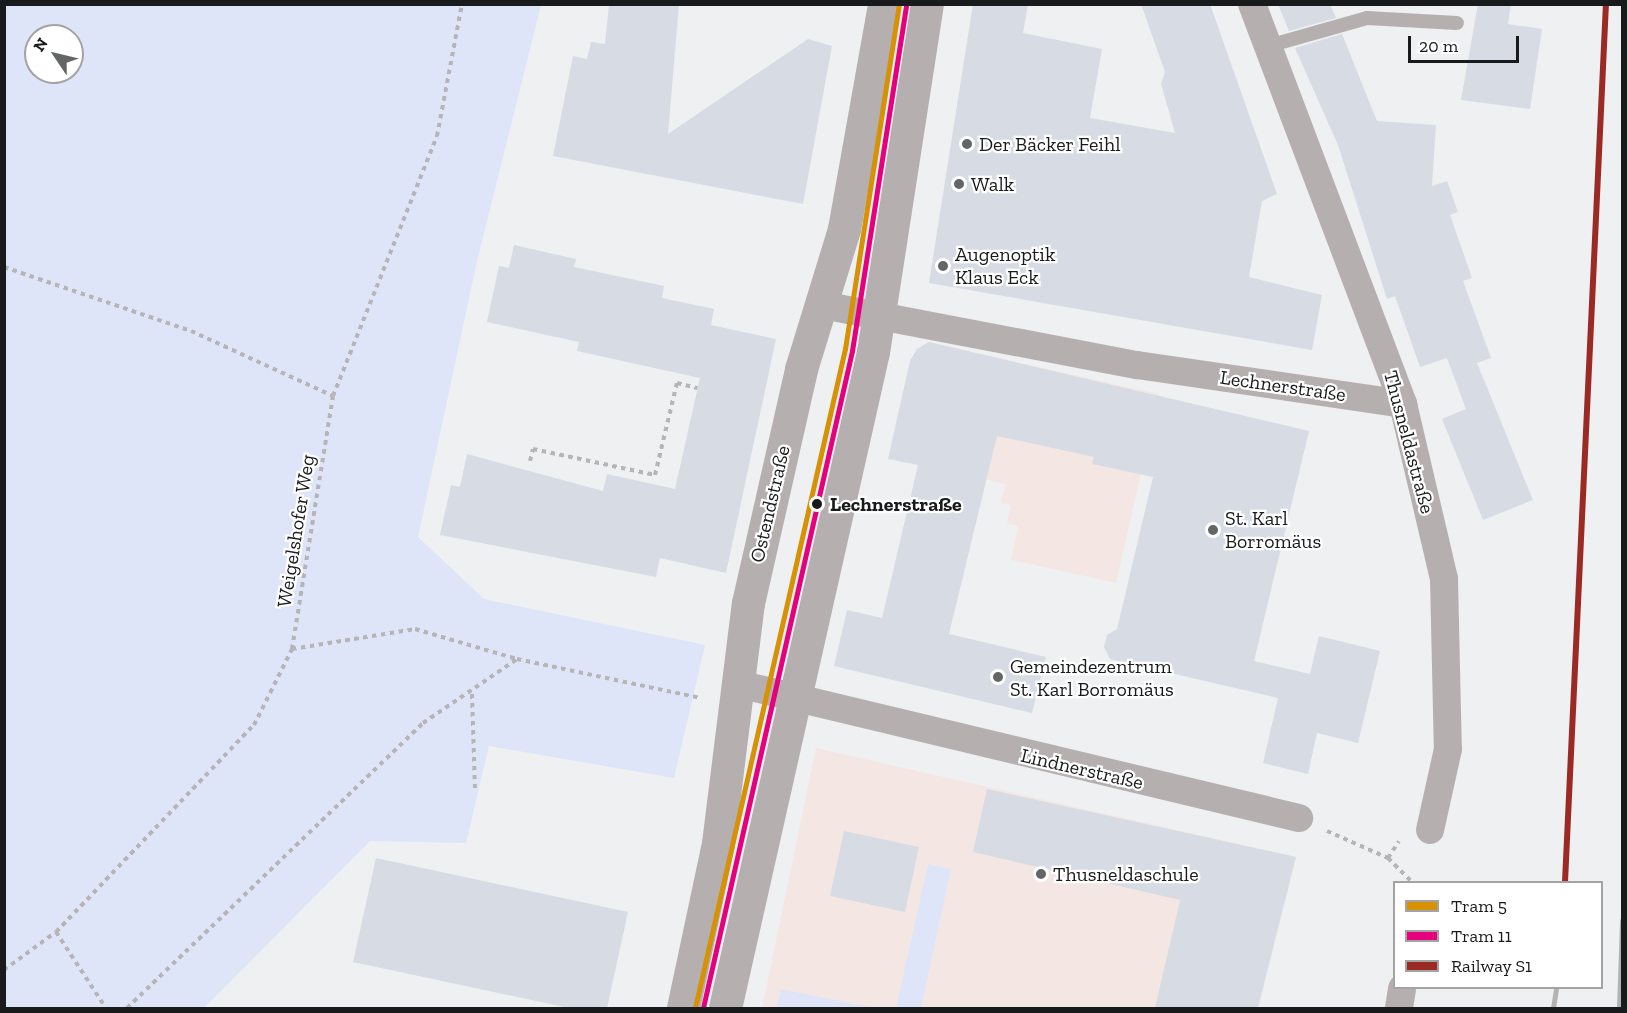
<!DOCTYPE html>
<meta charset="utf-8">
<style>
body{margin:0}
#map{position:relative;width:1627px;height:1013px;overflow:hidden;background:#eef0f2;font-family:"Zilla Slab",serif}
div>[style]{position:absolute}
.education>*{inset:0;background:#f4e7e3}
.green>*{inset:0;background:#dfe5f8}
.building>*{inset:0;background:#d7dbe3}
.path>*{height:4px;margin-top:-2px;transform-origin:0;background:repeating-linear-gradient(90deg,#b7b4b6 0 4.5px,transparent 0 9px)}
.service>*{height:14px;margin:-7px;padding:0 7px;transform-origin:7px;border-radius:7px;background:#b6afb0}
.minor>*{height:28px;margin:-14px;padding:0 14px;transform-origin:14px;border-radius:14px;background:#b6afb0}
.secondary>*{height:33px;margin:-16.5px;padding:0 16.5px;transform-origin:16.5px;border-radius:16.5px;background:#b5afaf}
.rail>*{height:4.5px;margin:-2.25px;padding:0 2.25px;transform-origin:2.25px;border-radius:2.25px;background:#b4b2b2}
.rail-1>*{height:6px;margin:-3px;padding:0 3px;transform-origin:3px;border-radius:3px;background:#9a2a23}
.tram-1>*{height:4.5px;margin:-2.25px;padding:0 2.25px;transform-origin:2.25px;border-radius:2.25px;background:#d69104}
.tram-2>*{height:4.5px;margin:-2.25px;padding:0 2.25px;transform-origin:2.25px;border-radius:2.25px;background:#e5007d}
.dots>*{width:16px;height:16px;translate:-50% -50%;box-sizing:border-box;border:3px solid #fff;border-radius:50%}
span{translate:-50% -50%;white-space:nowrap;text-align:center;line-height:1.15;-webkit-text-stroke:4.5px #fff;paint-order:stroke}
.poi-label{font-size:20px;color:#191a1b}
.left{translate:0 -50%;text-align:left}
.street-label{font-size:20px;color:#191a1b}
.stop-label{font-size:20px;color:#191a1b;font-weight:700}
.frame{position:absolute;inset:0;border:6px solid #191a1b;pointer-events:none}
.legend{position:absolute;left:1393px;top:881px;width:210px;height:108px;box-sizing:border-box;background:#fff;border:2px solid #a3a3a4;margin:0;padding:8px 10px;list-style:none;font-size:18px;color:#191a1b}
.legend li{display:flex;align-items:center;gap:12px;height:30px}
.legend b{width:30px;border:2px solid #a3a3a4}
.north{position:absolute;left:24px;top:24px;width:60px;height:60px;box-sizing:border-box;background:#fff;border:2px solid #a3a3a4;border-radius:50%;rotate:305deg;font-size:16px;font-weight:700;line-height:24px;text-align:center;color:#191a1b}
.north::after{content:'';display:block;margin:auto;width:21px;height:27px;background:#646566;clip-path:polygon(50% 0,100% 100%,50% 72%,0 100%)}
.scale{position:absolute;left:1408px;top:36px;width:111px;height:27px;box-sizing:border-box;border:3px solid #191a1b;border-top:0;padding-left:8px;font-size:18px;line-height:21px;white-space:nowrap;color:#191a1b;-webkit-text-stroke:4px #fff;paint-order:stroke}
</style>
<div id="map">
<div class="education">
<div style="clip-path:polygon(989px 356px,1159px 394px,1116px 583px,1011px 560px,1018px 526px,1007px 524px,1011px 505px,1001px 503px,1005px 484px,962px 474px)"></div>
<div style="clip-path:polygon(816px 748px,1296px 857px,1258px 1008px,762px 1008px)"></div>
</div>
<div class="green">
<div style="clip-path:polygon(evenodd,5px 4px,541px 5px,477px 261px,418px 537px,484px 599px,705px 645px,674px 778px,489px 746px,466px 843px,370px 841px,204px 1008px,5px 1008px,5px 4px,36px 36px,72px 36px,72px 72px,36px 72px,36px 36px)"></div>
<div style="clip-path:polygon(928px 864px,951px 869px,921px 1008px,896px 1008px)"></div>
<div style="clip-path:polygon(781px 989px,875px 1008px,776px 1008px)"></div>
</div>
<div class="building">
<div style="clip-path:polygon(609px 4px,679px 4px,668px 134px,808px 39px,832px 46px,803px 204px,553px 156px,573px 56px,587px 59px,591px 42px,605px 44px)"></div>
<div style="clip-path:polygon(973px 4px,1028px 4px,1023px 33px,1102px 49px,1090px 118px,1175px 133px,1161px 84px,1165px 72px,1141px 4px,1210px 4px,1277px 194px,1262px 201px,1249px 277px,1322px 295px,1312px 350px,929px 283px)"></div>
<div style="clip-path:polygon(1278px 4px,1330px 4px,1336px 18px,1289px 31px)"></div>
<div style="clip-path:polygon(1478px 4px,1511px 4px,1508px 24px,1542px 29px,1530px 109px,1461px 100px)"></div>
<div style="clip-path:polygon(1342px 34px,1377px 121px,1436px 125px,1432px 186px,1447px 181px,1458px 212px,1450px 215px,1472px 278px,1463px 281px,1491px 358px,1477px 363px,1533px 500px,1483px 520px,1442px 419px,1466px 409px,1447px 358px,1420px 367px,1395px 296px,1387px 299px,1338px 145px,1295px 48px)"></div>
<div style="clip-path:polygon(514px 245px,576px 259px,574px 267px,664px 286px,662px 298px,714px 309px,711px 325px,776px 339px,726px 573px,660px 558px,656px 577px,440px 535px,451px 485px,460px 487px,467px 454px,603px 491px,607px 474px,675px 489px,700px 378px,577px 351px,579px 342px,487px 322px,499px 266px,509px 268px)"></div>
<div style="clip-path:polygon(929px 342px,1309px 431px,1254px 661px,1310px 674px,1319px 636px,1380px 651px,1358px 743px,1317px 733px,1308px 774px,1263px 763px,1278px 698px,1110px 659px,1104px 647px,1107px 635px,1117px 629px,1153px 477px,1092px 464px,1094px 457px,997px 436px,949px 634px,1046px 657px,1032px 713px,834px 666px,847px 610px,882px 618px,918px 465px,888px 459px,910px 361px,917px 349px)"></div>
<div style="clip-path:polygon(987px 789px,1296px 857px,1258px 1008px,1155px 1008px,1180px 900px,973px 852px)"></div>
<div style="clip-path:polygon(844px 831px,919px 847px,905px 912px,830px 896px)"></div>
<div style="clip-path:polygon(376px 858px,628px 912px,607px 1008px,569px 1008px,353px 962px)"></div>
</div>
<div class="path">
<div style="left:4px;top:267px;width:198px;rotate:18.9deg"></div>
<div style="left:191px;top:331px;width:156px;rotate:24.6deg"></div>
<div style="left:530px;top:461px;width:12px;rotate:-76deg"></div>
<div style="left:533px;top:449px;width:125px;rotate:12deg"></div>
<div style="left:655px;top:475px;width:95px;rotate:-76.6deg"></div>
<div style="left:677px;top:383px;width:21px;rotate:14deg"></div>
<div style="left:292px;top:649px;width:125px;rotate:-9.2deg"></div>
<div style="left:415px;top:629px;width:106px;rotate:16.4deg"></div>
<div style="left:517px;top:659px;width:187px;rotate:12deg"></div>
<div style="left:472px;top:694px;width:95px;rotate:88.2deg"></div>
<div style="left:1327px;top:831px;width:67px;rotate:23.9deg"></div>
<div style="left:1388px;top:858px;width:34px;rotate:45deg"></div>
<div style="left:1388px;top:858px;width:20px;rotate:-57deg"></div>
<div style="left:56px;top:932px;width:91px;rotate:56.7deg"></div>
<div style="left:4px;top:970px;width:64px;rotate:-36.2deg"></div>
<div style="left:56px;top:932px;width:286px;rotate:-46.3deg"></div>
<div style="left:254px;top:725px;width:85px;rotate:-63.4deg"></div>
<div style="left:292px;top:649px;width:256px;rotate:-80.8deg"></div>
<div style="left:333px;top:396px;width:280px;rotate:-68.2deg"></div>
<div style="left:437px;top:136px;width:134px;rotate:-79.3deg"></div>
<div style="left:127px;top:1008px;width:411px;rotate:-43.9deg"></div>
<div style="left:423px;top:723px;width:114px;rotate:-34.2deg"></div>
</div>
<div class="service">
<div style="left:1268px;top:46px;width:103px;rotate:-15.8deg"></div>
<div style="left:1367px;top:18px;width:90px;rotate:3.2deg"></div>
</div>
<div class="minor">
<div style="left:1252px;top:4px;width:428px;rotate:69.3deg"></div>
<div style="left:1403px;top:404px;width:180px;rotate:76.8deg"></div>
<div style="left:1444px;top:579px;width:170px;rotate:88.7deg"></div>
<div style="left:1448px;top:749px;width:83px;rotate:102.5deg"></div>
<div style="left:822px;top:305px;width:321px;rotate:10.8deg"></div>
<div style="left:1137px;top:365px;width:269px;rotate:8.3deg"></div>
<div style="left:738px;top:684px;width:577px;rotate:13.43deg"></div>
<div style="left:1399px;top:1008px;width:20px;rotate:-81deg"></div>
</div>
<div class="secondary">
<div style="left:683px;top:1008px;width:169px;rotate:-78deg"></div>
<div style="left:718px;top:843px;width:242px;rotate:-82.9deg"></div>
<div style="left:748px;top:603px;width:240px;rotate:-77.2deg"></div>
<div style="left:801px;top:369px;width:146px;rotate:-72.9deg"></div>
<div style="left:844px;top:229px;width:229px;rotate:-79.9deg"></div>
<div style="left:725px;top:1008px;width:672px;rotate:-77.29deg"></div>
<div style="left:873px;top:352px;width:352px;rotate:-81.2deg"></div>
</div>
<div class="rail">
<div style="left:1553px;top:1008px;width:20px;rotate:-81deg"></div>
<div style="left:1619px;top:1008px;width:87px;rotate:-88deg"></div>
</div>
<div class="rail-1">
<div style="left:1565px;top:882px;width:879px;rotate:-87.33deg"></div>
</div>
<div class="tram-1">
<div style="left:695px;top:1008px;width:676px;rotate:-77.18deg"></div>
<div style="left:845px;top:349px;width:349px;rotate:-81.1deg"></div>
</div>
<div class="tram-2">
<div style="left:703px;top:1008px;width:674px;rotate:-77.22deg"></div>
<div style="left:852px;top:351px;width:350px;rotate:-81.1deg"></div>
</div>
<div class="dots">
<div style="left:967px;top:144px;background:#646566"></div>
<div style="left:959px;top:184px;background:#646566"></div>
<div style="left:943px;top:266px;background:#646566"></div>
<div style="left:817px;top:504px;background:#191a1b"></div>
<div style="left:1213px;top:530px;background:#646566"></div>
<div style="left:998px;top:677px;background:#646566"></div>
<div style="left:1041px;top:874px;background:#646566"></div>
</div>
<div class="poi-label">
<span class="left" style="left:979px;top:144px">Der Bäcker Feihl</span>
<span class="left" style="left:971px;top:184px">Walk</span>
<span class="left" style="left:955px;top:266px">Augenoptik<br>Klaus Eck</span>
<span class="left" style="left:1225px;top:530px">St. Karl<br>Borromäus</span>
<span class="left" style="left:1010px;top:678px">Gemeindezentrum<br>St. Karl Borromäus</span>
<span class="left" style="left:1053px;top:874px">Thusneldaschule</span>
</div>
<div class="street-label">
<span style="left:1283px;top:386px;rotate:8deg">Lechnerstraße</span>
<span style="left:1409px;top:442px;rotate:75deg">Thusneldastraße</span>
<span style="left:770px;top:504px;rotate:-77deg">Ostendstraße</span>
<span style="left:296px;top:531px;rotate:-81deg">Weigelshofer Weg</span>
<span style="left:1082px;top:769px;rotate:13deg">Lindnerstraße</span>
</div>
<div class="stop-label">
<span class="left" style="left:830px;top:504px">Lechnerstraße</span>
</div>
<div class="frame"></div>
<ul class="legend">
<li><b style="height:8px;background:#d69104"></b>Tram 5</li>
<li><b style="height:8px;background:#e5007d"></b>Tram 11</li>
<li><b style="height:8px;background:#9a2a23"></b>Railway S1</li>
</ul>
<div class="north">N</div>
<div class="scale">20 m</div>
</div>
